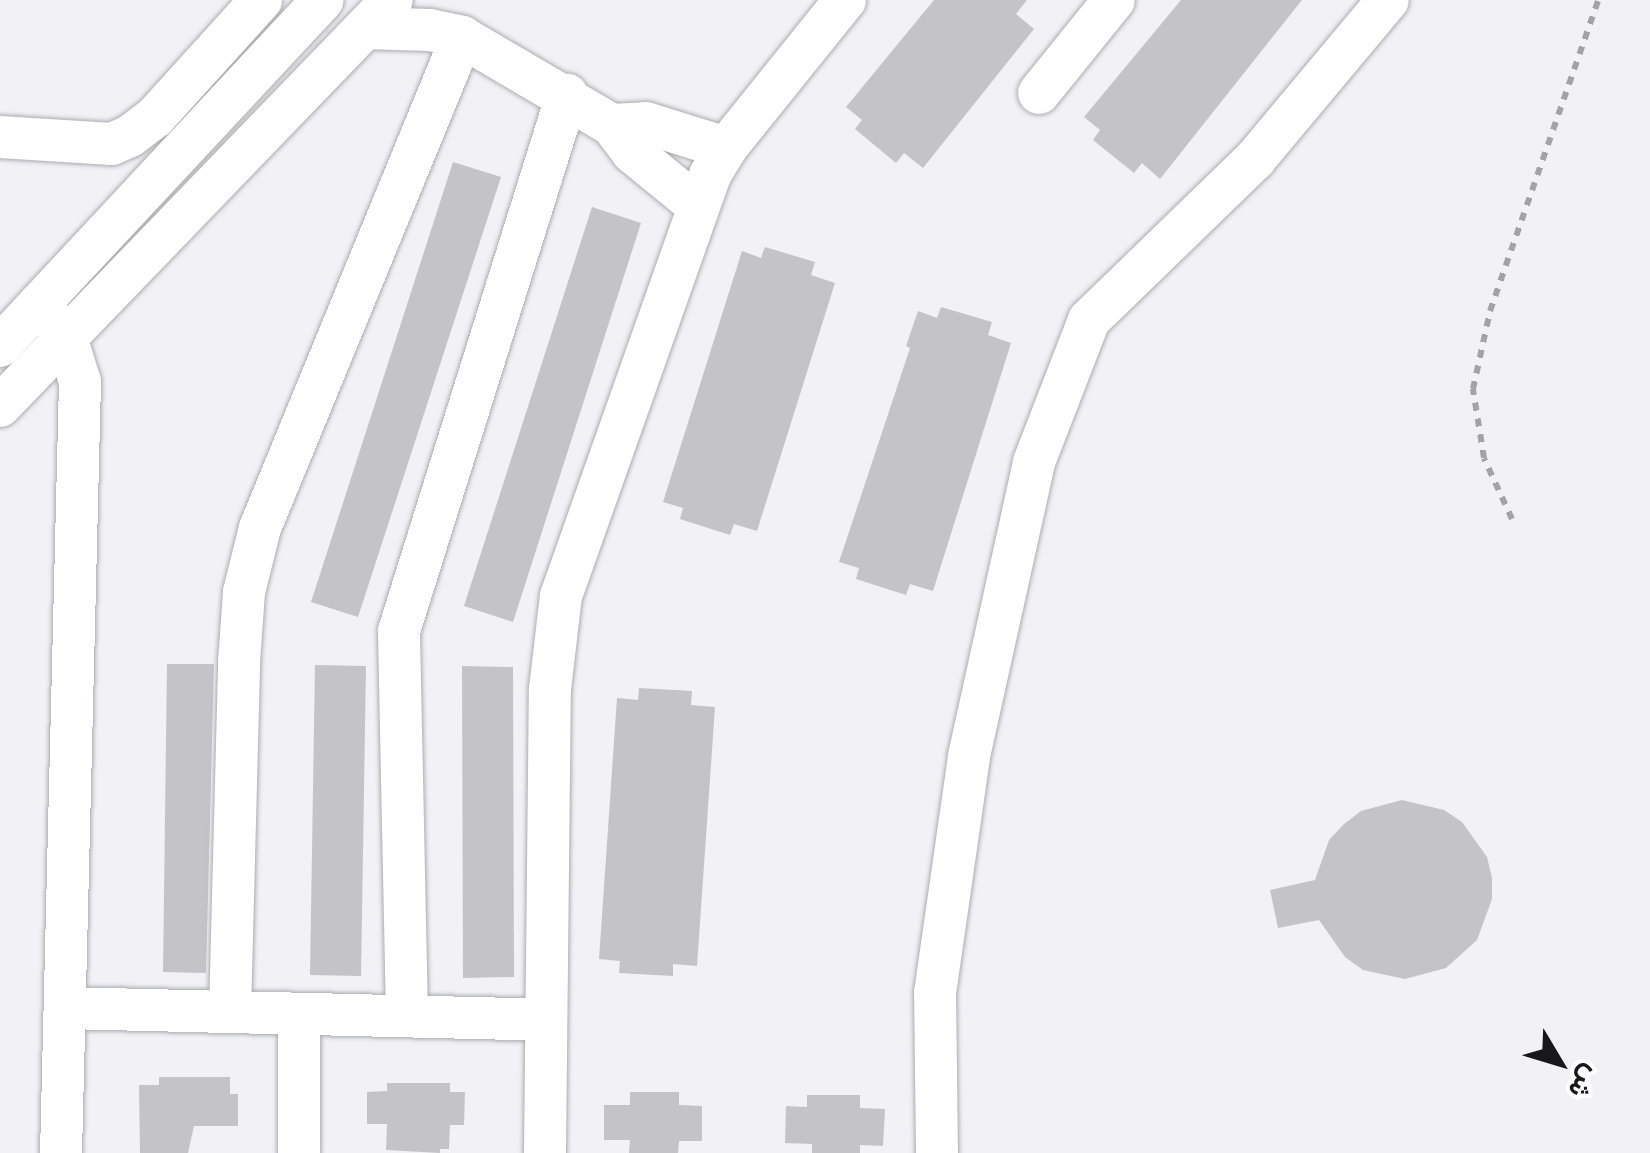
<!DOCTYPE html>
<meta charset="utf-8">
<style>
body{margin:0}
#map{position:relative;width:1650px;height:1153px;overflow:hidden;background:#f1f1f6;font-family:"Alegreya Sans",Vazirmatn,sans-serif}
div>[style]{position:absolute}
.building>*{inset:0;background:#c3c3c8}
.path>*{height:6px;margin-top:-3px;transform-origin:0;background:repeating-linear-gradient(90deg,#a3a3a7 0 8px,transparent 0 16px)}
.roads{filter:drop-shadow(0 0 2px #abacb0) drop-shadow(0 0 2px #abacb0)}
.minor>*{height:42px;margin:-21px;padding:0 21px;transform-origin:21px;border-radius:21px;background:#fff}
span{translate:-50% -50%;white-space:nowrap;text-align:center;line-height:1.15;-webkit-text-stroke:8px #fff;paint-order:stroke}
.north{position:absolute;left:1510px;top:1013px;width:100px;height:100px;-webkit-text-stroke:8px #fff;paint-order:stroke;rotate:128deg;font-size:28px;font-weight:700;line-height:40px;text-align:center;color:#18181a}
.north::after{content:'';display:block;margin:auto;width:35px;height:45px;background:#18181a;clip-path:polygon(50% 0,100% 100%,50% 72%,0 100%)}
</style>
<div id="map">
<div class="building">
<div style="clip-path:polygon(934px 0,1027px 0,1016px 14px,1034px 29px,923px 168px,904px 153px,896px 163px,855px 129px,862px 120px,846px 107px)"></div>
<div style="clip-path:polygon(1181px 0,1302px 0,1160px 179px,1142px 163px,1134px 173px,1093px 140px,1100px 130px,1084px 117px)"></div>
<div style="clip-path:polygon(453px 162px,501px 177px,358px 617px,311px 602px)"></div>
<div style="clip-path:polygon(592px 207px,641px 223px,513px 622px,464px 606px)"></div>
<div style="clip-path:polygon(765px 247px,815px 262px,811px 275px,835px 283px,757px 531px,734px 524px,730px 535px,680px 519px,683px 508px,663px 502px,742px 251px,761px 258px)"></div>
<div style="clip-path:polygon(941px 307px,992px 322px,988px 335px,1011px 343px,933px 591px,910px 584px,906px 595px,856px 579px,859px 568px,839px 562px,910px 348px,906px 346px,918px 311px,937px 318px)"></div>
<div style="clip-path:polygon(167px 664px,214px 664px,206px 973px,163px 972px)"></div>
<div style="clip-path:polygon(315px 665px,366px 666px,361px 976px,310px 975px)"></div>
<div style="clip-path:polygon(462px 666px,513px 667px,514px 977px,463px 978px)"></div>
<div style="clip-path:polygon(639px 688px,692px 691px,691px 705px,715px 707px,697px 966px,673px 964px,673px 976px,619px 973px,620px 961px,599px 959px,617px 698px,638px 700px)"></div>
<div style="clip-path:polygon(1402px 800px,1444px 810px,1462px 822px,1487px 857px,1492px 878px,1492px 899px,1477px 940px,1446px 968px,1405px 979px,1363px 970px,1345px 957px,1319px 920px,1278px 928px,1270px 890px,1315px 880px,1329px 840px,1344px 824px,1361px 811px)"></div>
<div style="clip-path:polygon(159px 1077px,230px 1077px,230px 1094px,238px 1094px,238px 1126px,194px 1126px,188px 1153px,140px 1153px,139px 1085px,159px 1085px)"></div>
<div style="clip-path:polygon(387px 1083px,450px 1083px,450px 1092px,465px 1092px,464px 1125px,450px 1125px,449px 1149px,440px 1149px,440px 1153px,386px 1150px,387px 1124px,367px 1124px,367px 1092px,387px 1091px)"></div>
<div style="clip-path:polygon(630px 1092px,679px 1092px,679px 1105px,702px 1106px,702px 1141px,679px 1141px,678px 1153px,629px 1153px,630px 1140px,604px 1140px,604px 1105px,630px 1105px)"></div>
<div style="clip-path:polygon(807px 1095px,860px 1095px,860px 1108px,885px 1109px,883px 1146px,860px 1145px,860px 1153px,812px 1153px,812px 1144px,785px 1143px,786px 1106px,807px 1107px)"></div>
</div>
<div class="path">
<div style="left:1512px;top:519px;width:67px;rotate:-114.7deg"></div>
<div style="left:1484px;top:458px;width:70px;rotate:-99.1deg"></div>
<div style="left:1473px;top:389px;width:80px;rotate:-77.7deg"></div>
<div style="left:1490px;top:311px;width:329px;rotate:-70.8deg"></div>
</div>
<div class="roads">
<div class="minor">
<div style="left:365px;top:28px;width:65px;rotate:1.8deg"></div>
<div style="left:430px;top:30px;width:33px;rotate:12deg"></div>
<div style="left:462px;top:37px;width:174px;rotate:30.4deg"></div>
<div style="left:612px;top:125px;width:34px;rotate:53deg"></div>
<div style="left:632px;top:152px;width:85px;rotate:39.3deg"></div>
<div style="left:1039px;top:93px;width:119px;rotate:-51.1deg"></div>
<div style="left:612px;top:125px;width:34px;rotate:-3deg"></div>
<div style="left:646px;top:123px;width:84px;rotate:17.4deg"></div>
<div style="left:0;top:137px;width:112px;rotate:3.6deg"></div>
<div style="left:112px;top:144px;width:20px;rotate:-24deg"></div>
<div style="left:130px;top:136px;width:31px;rotate:-37deg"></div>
<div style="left:155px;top:117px;width:158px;rotate:-47.8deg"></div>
<div style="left:39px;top:304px;width:43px;rotate:50.7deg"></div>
<div style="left:66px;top:337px;width:47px;rotate:72.7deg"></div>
<div style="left:80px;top:382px;width:771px;rotate:91.41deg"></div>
<div style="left:0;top:346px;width:473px;rotate:-47deg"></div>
<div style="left:0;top:406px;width:564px;rotate:-46.01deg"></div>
<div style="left:65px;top:1008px;width:481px;rotate:1.4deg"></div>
<div style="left:230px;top:1012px;width:350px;rotate:-88.5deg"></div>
<div style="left:239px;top:662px;width:70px;rotate:-85.9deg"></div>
<div style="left:244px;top:592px;width:66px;rotate:-76deg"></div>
<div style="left:260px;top:528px;width:531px;rotate:-67.64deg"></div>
<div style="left:407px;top:1016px;width:385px;rotate:-91.2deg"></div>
<div style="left:399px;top:631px;width:562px;rotate:-72.6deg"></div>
<div style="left:299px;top:1153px;width:139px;rotate:-90deg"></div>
<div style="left:545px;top:1153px;width:464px;rotate:-89.4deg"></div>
<div style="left:550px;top:689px;width:94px;rotate:-83.3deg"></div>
<div style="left:561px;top:596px;width:447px;rotate:-70.5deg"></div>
<div style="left:710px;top:175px;width:31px;rotate:-59deg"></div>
<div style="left:726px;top:148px;width:190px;rotate:-51.2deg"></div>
<div style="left:937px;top:1153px;width:160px;rotate:-90.7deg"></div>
<div style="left:935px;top:993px;width:239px;rotate:-81.8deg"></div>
<div style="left:969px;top:756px;width:301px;rotate:-77.5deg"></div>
<div style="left:1034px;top:462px;width:152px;rotate:-68.8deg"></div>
<div style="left:1089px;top:320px;width:231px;rotate:-44.1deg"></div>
<div style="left:1255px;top:159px;width:207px;rotate:-50.1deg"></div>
</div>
</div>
<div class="north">ش</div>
</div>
